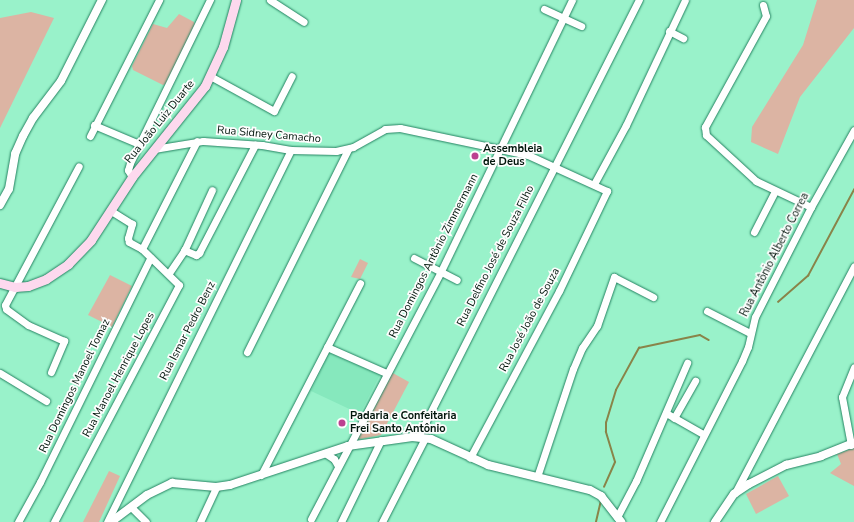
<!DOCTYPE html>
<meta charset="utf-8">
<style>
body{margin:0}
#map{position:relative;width:854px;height:522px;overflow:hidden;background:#99f2ca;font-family:"Nunito Sans",sans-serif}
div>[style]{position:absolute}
.built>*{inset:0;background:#86e8bd}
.green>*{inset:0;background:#dcb4a3}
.stream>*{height:1.5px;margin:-0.75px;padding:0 0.75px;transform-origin:0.75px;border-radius:0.75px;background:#898449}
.roads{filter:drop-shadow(0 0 1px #248361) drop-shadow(0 0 1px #248361)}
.minor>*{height:7px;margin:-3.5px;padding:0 3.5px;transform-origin:3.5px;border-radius:3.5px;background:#fff}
.tertiary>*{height:8px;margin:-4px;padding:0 4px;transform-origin:4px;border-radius:4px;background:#fff}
.secondary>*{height:9px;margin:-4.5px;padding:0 4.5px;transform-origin:4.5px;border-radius:4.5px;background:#fdd9ee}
.dots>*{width:11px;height:11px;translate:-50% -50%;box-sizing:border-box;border:2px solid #fdfdfd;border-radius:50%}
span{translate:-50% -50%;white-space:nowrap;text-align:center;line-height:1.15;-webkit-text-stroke:3.5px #fdfdfd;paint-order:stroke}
.street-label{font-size:11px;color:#00150b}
.poi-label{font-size:11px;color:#00150b;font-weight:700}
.left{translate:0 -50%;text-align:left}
</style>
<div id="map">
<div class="built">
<div style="clip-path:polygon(329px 353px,380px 375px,360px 414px,311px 391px)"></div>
</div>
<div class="green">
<div style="clip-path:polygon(817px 0,854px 0,854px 28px,800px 97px,778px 154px,751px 142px,752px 127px,803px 45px)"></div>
<div style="clip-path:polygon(31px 12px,54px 18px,0 128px,0 18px)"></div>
<div style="clip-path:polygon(179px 14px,194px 22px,195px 26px,166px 84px,163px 85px,133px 70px,132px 66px,153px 24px,167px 28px)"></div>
<div style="clip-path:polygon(360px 259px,368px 263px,360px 279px,351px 277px)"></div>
<div style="clip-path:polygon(110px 275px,132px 286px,112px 327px,88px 315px)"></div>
<div style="clip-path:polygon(391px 372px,409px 382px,381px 435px,355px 440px)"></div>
<div style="clip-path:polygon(854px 448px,854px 486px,830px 473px,841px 464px,837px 454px)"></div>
<div style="clip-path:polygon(109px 471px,120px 476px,99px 522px,83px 522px)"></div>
<div style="clip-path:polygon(778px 476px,789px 496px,756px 514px,746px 494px)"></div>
</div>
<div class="stream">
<div style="left:778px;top:302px;width:40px;rotate:-41deg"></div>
<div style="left:808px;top:276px;width:98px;rotate:-61.9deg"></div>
<div style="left:604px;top:487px;width:27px;rotate:-66deg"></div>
<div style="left:615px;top:462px;width:31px;rotate:-107deg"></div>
<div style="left:606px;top:432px;width:9px;rotate:-90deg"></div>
<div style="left:606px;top:423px;width:34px;rotate:-73deg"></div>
<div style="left:616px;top:390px;width:48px;rotate:-61.3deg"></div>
<div style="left:639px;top:348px;width:62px;rotate:-12deg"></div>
<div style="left:700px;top:335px;width:10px;rotate:29deg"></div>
<div style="left:596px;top:522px;width:23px;rotate:-77deg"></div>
</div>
<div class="roads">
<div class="minor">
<div style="left:270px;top:0;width:40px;rotate:32.9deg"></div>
<div style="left:763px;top:5px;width:11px;rotate:75deg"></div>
<div style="left:766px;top:16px;width:127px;rotate:118.8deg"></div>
<div style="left:705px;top:127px;width:8px;rotate:83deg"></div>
<div style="left:706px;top:135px;width:68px;rotate:42.6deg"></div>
<div style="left:756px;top:181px;width:61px;rotate:25.3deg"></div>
<div style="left:544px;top:9px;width:41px;rotate:24.7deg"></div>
<div style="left:669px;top:31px;width:16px;rotate:27deg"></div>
<div style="left:210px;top:76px;width:73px;rotate:28.7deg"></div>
<div style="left:274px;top:111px;width:39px;rotate:-63deg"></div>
<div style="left:94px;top:125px;width:49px;rotate:22.9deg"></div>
<div style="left:90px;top:136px;width:153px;rotate:-63.1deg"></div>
<div style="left:154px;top:149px;width:50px;rotate:-9.3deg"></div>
<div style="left:203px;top:141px;width:59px;rotate:3.9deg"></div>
<div style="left:262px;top:145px;width:29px;rotate:10deg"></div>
<div style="left:291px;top:150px;width:45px;rotate:1.3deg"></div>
<div style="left:336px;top:151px;width:17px;rotate:-13deg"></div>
<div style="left:353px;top:147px;width:37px;rotate:-29deg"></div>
<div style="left:385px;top:129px;width:15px;rotate:-4deg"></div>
<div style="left:400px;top:128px;width:131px;rotate:11.9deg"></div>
<div style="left:528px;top:155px;width:87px;rotate:24.5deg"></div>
<div style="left:607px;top:191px;width:111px;rotate:115.6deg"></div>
<div style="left:559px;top:291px;width:189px;rotate:118.1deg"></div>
<div style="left:132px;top:177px;width:8px;rotate:-120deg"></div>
<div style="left:128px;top:170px;width:7px;rotate:-74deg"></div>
<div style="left:130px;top:163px;width:182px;rotate:-63.9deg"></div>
<div style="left:594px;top:184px;width:67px;rotate:-61.5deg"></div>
<div style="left:626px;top:125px;width:138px;rotate:-64.7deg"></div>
<div style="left:754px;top:232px;width:46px;rotate:-62.9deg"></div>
<div style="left:142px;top:249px;width:121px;rotate:-63deg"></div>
<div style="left:184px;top:250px;width:13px;rotate:23deg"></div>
<div style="left:196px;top:255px;width:4px;rotate:-34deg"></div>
<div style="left:199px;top:253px;width:122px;rotate:-62.6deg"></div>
<div style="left:414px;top:258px;width:48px;rotate:27.1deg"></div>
<div style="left:169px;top:273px;width:27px;rotate:-56deg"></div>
<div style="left:184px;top:251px;width:67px;rotate:-65.3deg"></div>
<div style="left:707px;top:311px;width:48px;rotate:27.1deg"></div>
<div style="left:327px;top:347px;width:64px;rotate:23.8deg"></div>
<div style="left:247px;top:352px;width:227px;rotate:-63.5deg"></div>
<div style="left:51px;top:372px;width:34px;rotate:-67deg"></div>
<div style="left:64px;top:341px;width:39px;rotate:-156deg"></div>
<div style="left:28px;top:325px;width:27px;rotate:-144deg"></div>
<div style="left:6px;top:309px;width:4px;rotate:-104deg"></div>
<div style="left:5px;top:305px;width:157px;rotate:-62deg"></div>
<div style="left:0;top:373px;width:54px;rotate:31.3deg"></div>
<div style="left:666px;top:413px;width:43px;rotate:29.6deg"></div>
<div style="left:674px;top:418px;width:43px;rotate:-60.4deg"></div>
<div style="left:418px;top:437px;width:490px;rotate:-63.2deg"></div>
<div style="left:851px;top:445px;width:49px;rotate:-100.6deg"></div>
<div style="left:842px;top:397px;width:32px;rotate:-68deg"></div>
<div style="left:325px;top:453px;width:11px;rotate:34deg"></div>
<div style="left:334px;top:459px;width:8px;rotate:60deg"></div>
<div style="left:261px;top:475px;width:216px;rotate:-62.7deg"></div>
<div style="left:537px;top:477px;width:114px;rotate:-71.6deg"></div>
<div style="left:573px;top:369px;width:23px;rotate:-67deg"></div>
<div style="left:582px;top:348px;width:27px;rotate:-56deg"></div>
<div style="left:597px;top:326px;width:52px;rotate:-70.9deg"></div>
<div style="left:614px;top:277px;width:44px;rotate:27.1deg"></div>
<div style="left:735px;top:493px;width:256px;rotate:-62.3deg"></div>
<div style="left:131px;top:507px;width:21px;rotate:45deg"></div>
<div style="left:617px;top:517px;width:41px;rotate:-62.2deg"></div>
<div style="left:636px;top:481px;width:129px;rotate:-66.6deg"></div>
<div style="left:311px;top:519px;width:280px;rotate:-62.3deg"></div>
<div style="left:441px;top:271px;width:301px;rotate:-64.2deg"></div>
<div style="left:18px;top:522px;width:46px;rotate:-61.2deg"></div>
<div style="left:40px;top:482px;width:250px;rotate:-63.8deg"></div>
<div style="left:54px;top:522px;width:268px;rotate:-62.2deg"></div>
<div style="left:179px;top:285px;width:52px;rotate:-135.8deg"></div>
<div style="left:142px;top:249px;width:15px;rotate:-152deg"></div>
<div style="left:129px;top:242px;width:4px;rotate:-104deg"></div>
<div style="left:128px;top:238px;width:15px;rotate:-74deg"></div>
<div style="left:132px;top:224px;width:26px;rotate:-148deg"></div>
<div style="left:107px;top:522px;width:415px;rotate:-63.7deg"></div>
<div style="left:200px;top:522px;width:38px;rotate:-65deg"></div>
<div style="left:341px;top:522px;width:91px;rotate:-64deg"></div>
<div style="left:382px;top:522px;width:94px;rotate:-62.9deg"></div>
<div style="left:660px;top:522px;width:181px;rotate:-63deg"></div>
<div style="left:742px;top:361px;width:15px;rotate:-67deg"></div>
<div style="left:748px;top:347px;width:31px;rotate:-77deg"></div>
<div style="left:755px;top:317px;width:123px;rotate:-63deg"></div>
<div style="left:811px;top:207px;width:88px;rotate:-60.8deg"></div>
</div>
<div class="tertiary">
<div style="left:0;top:205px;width:18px;rotate:-61deg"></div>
<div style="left:9px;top:189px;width:36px;rotate:-80deg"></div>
<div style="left:15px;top:154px;width:20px;rotate:-66deg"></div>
<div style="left:23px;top:136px;width:21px;rotate:-61deg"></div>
<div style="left:33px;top:118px;width:46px;rotate:-52.9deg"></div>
<div style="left:61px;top:81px;width:91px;rotate:-63.2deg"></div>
<div style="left:111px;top:522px;width:45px;rotate:-36.9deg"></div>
<div style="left:147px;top:495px;width:28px;rotate:-26deg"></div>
<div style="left:172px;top:483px;width:44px;rotate:5.2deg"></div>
<div style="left:216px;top:487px;width:14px;rotate:-8deg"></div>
<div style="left:230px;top:485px;width:124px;rotate:-18.3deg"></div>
<div style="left:348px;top:446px;width:65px;rotate:-8deg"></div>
<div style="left:412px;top:437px;width:19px;rotate:6deg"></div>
<div style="left:431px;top:439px;width:63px;rotate:24.5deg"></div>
<div style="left:488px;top:465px;width:105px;rotate:13.8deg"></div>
<div style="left:590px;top:490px;width:13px;rotate:29deg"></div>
<div style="left:601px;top:496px;width:33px;rotate:52deg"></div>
<div style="left:715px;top:522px;width:34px;rotate:-56deg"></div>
<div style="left:734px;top:494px;width:18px;rotate:-34deg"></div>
<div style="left:749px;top:484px;width:42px;rotate:-27.2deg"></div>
<div style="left:786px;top:465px;width:36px;rotate:-14deg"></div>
<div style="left:821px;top:456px;width:35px;rotate:-22deg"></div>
</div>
<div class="secondary">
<div style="left:0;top:283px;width:16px;rotate:15deg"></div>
<div style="left:15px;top:287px;width:13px;rotate:-4deg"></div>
<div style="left:28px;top:286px;width:19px;rotate:-21deg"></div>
<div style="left:46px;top:279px;width:27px;rotate:-34deg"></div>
<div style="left:68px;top:264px;width:33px;rotate:-46deg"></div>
<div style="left:91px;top:240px;width:75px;rotate:-56.9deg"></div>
<div style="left:132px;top:177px;width:117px;rotate:-51.3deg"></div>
<div style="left:205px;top:86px;width:43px;rotate:-65.2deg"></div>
<div style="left:223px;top:47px;width:49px;rotate:-74.5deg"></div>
</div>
</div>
<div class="dots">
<div style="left:475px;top:156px;background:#bc4090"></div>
<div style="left:342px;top:423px;background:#bc4090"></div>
</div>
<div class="street-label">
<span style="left:160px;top:122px;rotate:-51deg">Rua João Luiz Duarte</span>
<span style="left:269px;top:135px;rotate:5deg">Rua Sidney Camacho</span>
<span style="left:775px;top:255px;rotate:-63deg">Rua Antônio Alberto Correa</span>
<span style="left:434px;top:256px;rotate:-63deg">Rua Domingos Antônio Zimmermann</span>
<span style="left:496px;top:256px;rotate:-63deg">Rua Delfino José de Souza Filho</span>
<span style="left:530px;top:320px;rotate:-62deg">Rua José João de Souza</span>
<span style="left:188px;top:331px;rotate:-63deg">Rua Ismar Pedro Benz</span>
<span style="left:119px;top:375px;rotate:-62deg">Rua Manoel Henrique Lopes</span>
<span style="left:75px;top:386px;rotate:-64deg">Rua Domingos Manoel Tomaz</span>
</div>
<div class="poi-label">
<span class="left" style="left:483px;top:156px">Assembleia<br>de Deus</span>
<span class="left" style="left:350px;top:423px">Padaria e Confeitaria<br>Frei Santo Antônio</span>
</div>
</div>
